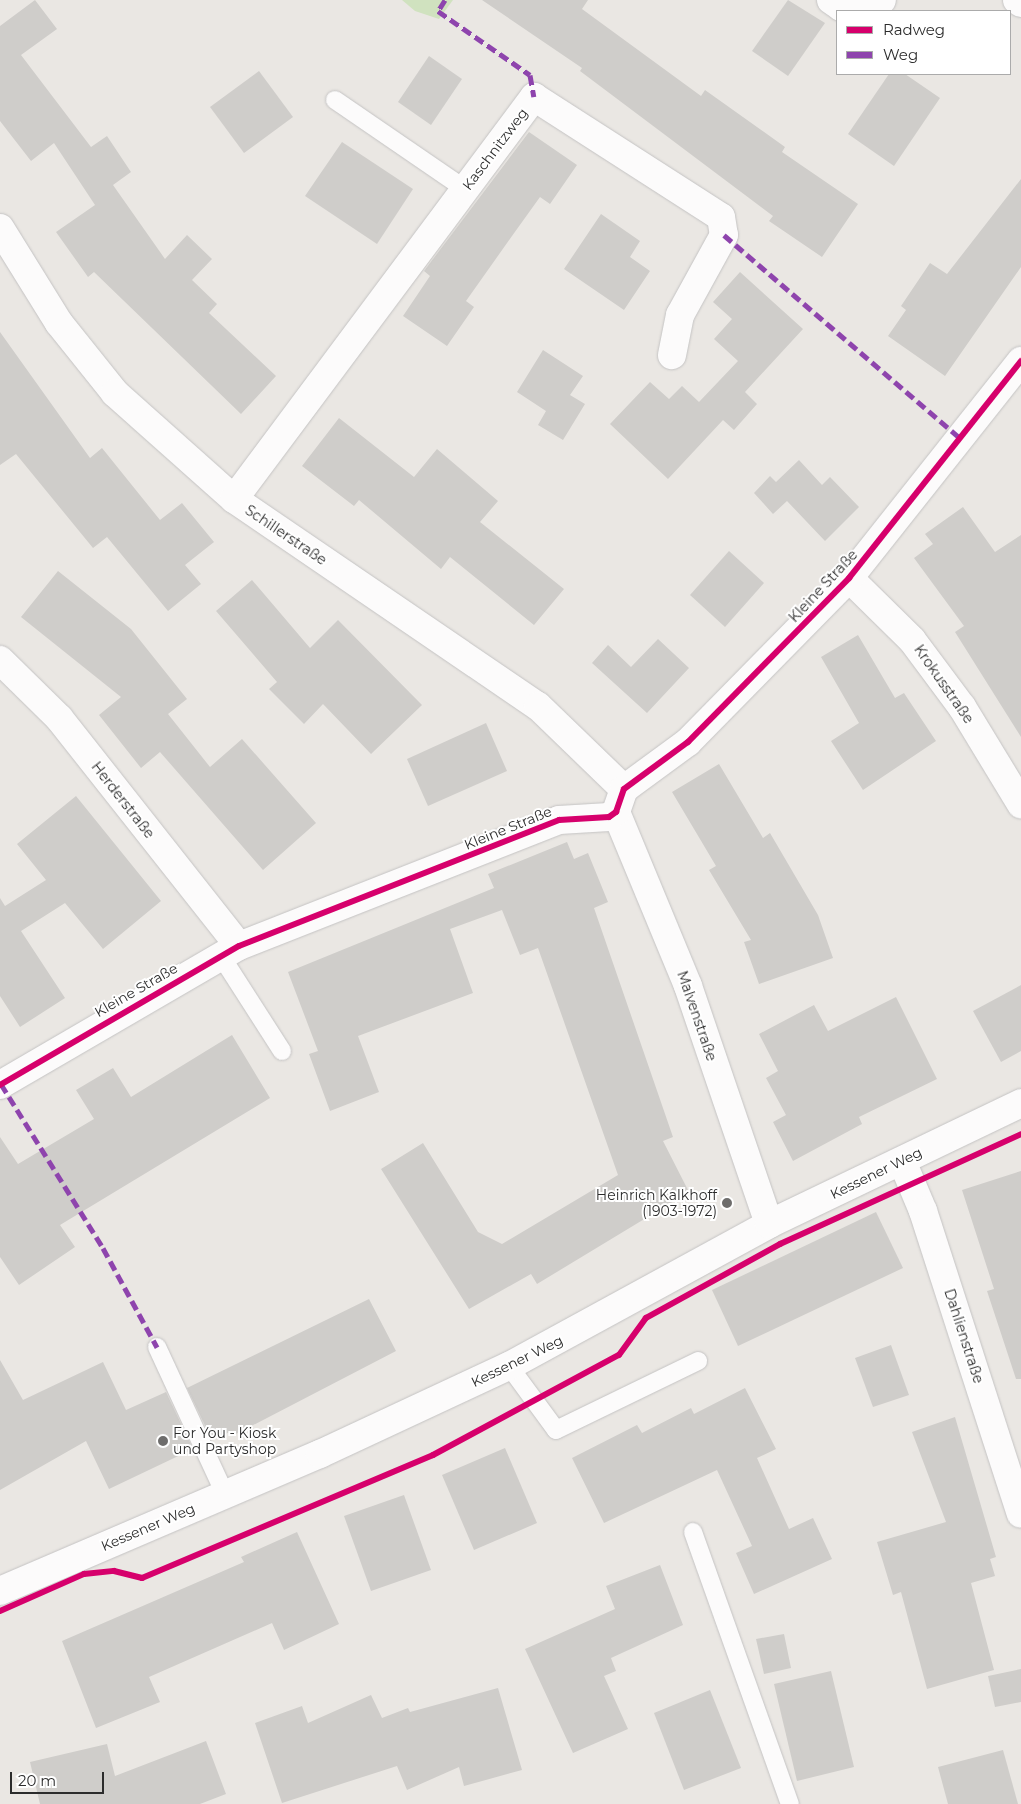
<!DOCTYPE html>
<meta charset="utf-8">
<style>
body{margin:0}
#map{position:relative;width:1021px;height:1804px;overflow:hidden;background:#eae7e3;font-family:Montserrat,sans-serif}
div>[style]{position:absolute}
.green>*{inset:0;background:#d0e2bf}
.building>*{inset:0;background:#cfcdca}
.roads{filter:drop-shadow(0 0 1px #c4c3c3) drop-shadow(0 0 1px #c4c3c3)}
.service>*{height:18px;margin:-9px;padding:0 9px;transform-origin:9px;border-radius:9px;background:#fcfbfb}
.minor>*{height:28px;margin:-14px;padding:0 14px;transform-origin:14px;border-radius:14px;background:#fcfbfb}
.tertiary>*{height:28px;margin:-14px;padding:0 14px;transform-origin:14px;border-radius:14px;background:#fcfbfb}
.quiet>*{height:5px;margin-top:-2.5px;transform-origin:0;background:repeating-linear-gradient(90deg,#8e44ad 0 10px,transparent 0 15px)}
.cycleway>*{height:6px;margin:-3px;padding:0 3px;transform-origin:3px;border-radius:3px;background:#d6006c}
.dots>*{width:14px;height:14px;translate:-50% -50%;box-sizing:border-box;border:2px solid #fff;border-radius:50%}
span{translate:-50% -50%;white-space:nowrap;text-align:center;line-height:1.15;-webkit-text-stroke:4px #fff;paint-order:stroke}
.street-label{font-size:14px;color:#2c2c2c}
.poi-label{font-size:14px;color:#2c2c2c}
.right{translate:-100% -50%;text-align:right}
.left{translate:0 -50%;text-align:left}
.legend{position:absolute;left:836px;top:10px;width:175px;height:65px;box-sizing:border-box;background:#fff;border:1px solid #ababab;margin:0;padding:6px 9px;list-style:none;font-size:15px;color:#2c2c2c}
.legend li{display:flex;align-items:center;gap:10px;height:25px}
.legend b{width:25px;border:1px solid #ababab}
.scale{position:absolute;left:10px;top:1772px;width:94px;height:22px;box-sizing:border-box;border:2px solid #2c2c2c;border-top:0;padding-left:6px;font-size:15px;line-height:18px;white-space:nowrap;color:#2c2c2c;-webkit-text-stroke:4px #fff;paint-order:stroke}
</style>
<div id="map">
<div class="green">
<div style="clip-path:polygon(402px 0,453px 0,439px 19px,415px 11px)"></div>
</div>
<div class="building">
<div style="clip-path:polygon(35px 0,57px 29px,21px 55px,91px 147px,107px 136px,131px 172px,113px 185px,165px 259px,187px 235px,212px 259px,192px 280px,217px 304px,209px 313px,276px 376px,241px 414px,94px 272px,88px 277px,56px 232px,95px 205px,54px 143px,31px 161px,0 121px,0 26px)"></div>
<div style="clip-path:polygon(482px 0,588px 0,582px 9px,701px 96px,705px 90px,785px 147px,782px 152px,858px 204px,822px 257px,769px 221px,773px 216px,580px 71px,582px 68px)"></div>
<div style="clip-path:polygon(788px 0,825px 23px,788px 76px,752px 51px)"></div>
<div style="clip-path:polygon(429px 56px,462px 79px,431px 125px,398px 102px)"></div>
<div style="clip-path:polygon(259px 71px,293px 117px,244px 153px,210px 107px)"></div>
<div style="clip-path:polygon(889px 74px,905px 74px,940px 98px,894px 166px,848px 134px)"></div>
<div style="clip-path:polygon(529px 132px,577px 165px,550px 204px,540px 197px,512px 236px,466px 301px,474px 307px,447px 346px,403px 316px,430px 276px,424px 271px)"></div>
<div style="clip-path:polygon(342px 142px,413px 189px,377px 244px,305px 196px)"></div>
<div style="clip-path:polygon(1021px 179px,1021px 267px,945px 376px,888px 336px,906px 310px,901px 306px,930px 263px,947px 274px)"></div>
<div style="clip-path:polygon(601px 214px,640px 241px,630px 257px,650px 271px,624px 310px,564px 269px)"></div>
<div style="clip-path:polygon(740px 272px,803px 329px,745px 392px,757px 404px,734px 430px,723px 420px,668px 479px,610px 424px,650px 382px,669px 399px,682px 386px,699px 402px,738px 361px,714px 339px,732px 319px,713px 302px)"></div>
<div style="clip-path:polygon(0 332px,90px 458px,102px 448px,160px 520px,182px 503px,214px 542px,185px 565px,201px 584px,168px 611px,107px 537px,93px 548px,16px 454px,0 465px)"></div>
<div style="clip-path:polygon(543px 350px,583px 376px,570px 395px,585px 404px,563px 440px,538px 425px,546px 411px,517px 392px)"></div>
<div style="clip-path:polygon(339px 418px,414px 477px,437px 449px,498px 501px,480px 522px,564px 589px,534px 625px,450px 557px,441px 569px,359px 500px,354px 506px,302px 466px)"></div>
<div style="clip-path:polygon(799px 460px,822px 485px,830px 477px,859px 507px,825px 541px,787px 501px,773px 514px,754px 493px,770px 476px,776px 482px)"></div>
<div style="clip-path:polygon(963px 507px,995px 552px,1021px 535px,1021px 737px,955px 632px,964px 626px,914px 558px,933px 544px,925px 534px)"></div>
<div style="clip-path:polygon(729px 551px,764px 583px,725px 627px,690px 595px)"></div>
<div style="clip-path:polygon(58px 571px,131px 629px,187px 699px,168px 714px,210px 767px,242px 739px,316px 823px,263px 870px,160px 752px,141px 768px,99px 715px,121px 697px,21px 617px)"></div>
<div style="clip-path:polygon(252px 580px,310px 648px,338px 620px,422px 705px,371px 754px,323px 704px,304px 724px,269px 689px,277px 682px,216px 611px)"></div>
<div style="clip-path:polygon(858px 635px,895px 698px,904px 693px,936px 741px,863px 790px,831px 741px,859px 723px,821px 657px)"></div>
<div style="clip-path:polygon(658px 639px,689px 668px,647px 713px,592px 663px,608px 645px,631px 667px)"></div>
<div style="clip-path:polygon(486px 723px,507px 771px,428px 806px,407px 759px)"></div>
<div style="clip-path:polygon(719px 764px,763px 838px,770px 833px,818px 915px,833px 958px,759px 984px,744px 942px,751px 940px,709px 870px,716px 866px,672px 792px)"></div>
<div style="clip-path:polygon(76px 796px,161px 901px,103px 949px,65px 903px,21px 931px,65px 998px,20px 1027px,0 996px,0 898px,5px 906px,46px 880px,17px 844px)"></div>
<div style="clip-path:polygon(567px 842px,574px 859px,588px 853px,608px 902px,594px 908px,673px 1137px,663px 1141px,689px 1192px,537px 1284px,531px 1274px,469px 1309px,381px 1169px,423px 1143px,478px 1232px,502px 1244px,618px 1175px,538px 948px,520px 955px,502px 910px,450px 929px,473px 993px,358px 1036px,379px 1092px,330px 1111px,309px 1054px,318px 1051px,288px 972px,494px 888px,488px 874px)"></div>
<div style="clip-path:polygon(1021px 985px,1021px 1051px,1001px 1062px,973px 1011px)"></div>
<div style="clip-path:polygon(896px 997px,937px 1079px,859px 1117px,862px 1124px,793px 1161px,773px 1122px,786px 1115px,766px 1078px,778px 1071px,759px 1034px,814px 1005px,828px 1031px)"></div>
<div style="clip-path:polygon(232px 1035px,270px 1098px,60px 1225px,75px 1247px,19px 1285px,0 1257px,0 1137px,18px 1164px,94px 1119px,76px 1090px,113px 1068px,131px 1097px)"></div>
<div style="clip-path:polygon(1021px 1171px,1021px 1379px,1016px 1379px,987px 1291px,994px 1289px,962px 1190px)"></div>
<div style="clip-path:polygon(876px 1212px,903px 1268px,738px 1346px,712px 1290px)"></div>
<div style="clip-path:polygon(369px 1299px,396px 1351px,234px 1435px,232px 1431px,212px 1440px,187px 1388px)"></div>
<div style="clip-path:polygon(891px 1345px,909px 1395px,873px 1407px,855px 1358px)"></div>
<div style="clip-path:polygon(0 1360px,23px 1400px,103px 1362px,126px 1410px,166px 1392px,193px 1449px,109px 1489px,86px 1441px,0 1490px)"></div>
<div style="clip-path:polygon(745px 1388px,776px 1449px,757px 1458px,789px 1529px,813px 1518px,832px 1559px,754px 1594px,736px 1553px,752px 1546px,717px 1470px,604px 1523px,572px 1458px,637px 1425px,642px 1433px,691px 1408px,694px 1414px)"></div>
<div style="clip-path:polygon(955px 1417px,996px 1557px,990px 1559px,995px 1576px,971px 1583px,994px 1670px,927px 1689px,901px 1592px,893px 1595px,877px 1542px,946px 1522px,912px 1432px)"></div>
<div style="clip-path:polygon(505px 1448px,537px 1523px,474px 1550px,442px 1475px)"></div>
<div style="clip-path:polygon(404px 1495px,431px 1570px,371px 1591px,344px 1516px)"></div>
<div style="clip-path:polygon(297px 1532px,339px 1624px,284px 1650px,272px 1623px,149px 1677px,160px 1702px,96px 1728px,62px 1641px,244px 1562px,241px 1557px)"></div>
<div style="clip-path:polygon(660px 1565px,683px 1625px,611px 1658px,616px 1671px,604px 1676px,628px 1729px,573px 1753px,525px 1649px,615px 1609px,606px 1586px)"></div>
<div style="clip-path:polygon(784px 1634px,791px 1668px,764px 1674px,756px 1639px)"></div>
<div style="clip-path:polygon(1021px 1669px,1021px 1702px,995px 1707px,988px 1676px)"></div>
<div style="clip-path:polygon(831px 1671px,854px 1767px,797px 1781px,774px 1684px)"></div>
<div style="clip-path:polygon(498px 1688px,522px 1770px,464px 1786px,459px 1767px,407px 1790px,397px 1766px,282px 1803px,255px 1723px,302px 1706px,308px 1723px,371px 1695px,382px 1718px,408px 1708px,410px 1712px)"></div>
<div style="clip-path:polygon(710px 1690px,741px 1768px,684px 1790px,654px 1713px)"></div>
<div style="clip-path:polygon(206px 1741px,226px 1794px,200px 1804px,40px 1804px,30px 1762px,107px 1744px,115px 1776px)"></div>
<div style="clip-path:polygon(1003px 1750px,1018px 1804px,948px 1804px,938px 1767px)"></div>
</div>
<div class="roads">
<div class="service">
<div style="left:335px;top:100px;width:158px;rotate:34.4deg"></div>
<div style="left:221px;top:956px;width:113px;rotate:57.3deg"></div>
<div style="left:157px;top:1347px;width:162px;rotate:65.2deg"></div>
<div style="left:509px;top:1366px;width:79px;rotate:53.7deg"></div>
<div style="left:556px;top:1430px;width:158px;rotate:-25.9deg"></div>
<div style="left:693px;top:1532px;width:289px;rotate:70.4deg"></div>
</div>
<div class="minor">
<div style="left:831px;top:0;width:12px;rotate:35deg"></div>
<div style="left:841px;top:7px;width:31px"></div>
<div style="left:872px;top:7px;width:12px;rotate:-35deg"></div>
<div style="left:1017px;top:0;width:5px;rotate:37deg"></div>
<div style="left:0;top:228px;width:112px;rotate:58.2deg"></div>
<div style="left:59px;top:323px;width:90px;rotate:51.3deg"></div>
<div style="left:115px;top:393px;width:159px;rotate:41.7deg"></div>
<div style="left:234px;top:499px;width:368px;rotate:34.3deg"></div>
<div style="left:538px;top:706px;width:120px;rotate:44deg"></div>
<div style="left:234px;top:499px;width:502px;rotate:-53.27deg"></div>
<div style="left:534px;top:97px;width:222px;rotate:32.7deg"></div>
<div style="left:721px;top:217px;width:18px;rotate:81deg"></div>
<div style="left:724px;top:235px;width:91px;rotate:118.8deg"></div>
<div style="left:680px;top:315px;width:41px;rotate:101.3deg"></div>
<div style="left:849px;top:578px;width:88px;rotate:44.5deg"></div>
<div style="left:912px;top:640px;width:84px;rotate:53.3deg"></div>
<div style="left:962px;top:707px;width:114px;rotate:58.7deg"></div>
<div style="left:0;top:660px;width:83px;rotate:44.5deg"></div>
<div style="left:59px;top:718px;width:290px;rotate:51.7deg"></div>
<div style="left:616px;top:812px;width:188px;rotate:67.5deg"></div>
<div style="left:688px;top:986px;width:251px;rotate:71.2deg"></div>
<div style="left:0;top:1085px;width:276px;rotate:-30.2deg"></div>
<div style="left:239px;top:946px;width:344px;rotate:-21.5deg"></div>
<div style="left:559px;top:820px;width:50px;rotate:-3.4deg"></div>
<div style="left:609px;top:817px;width:9px;rotate:-36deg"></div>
<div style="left:616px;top:812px;width:24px;rotate:-71deg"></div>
<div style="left:624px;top:789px;width:79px;rotate:-36.3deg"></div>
<div style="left:688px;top:742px;width:230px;rotate:-45.5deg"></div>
<div style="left:849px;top:578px;width:277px;rotate:-51.6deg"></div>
<div style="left:902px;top:1161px;width:54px;rotate:67.2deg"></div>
<div style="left:923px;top:1211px;width:318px;rotate:72.1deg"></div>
</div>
<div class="tertiary">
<div style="left:0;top:1591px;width:348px;rotate:-23.2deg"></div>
<div style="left:320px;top:1454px;width:208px;rotate:-25deg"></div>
<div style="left:509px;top:1366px;width:296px;rotate:-28.6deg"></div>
<div style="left:769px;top:1224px;width:280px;rotate:-25.6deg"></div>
</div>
</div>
<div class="quiet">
<div style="left:445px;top:0;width:13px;rotate:122deg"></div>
<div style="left:438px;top:11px;width:112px;rotate:34.8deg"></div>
<div style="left:530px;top:75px;width:22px;rotate:80deg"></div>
<div style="left:724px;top:235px;width:313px;rotate:40.7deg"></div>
<div style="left:1px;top:1084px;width:193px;rotate:58.1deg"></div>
<div style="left:103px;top:1248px;width:113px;rotate:61.4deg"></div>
</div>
<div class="cycleway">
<div style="left:0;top:1085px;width:276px;rotate:-30.2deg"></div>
<div style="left:239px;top:946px;width:344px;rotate:-21.5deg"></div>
<div style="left:559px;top:820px;width:50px;rotate:-3.4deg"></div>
<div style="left:609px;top:817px;width:9px;rotate:-36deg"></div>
<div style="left:616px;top:812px;width:24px;rotate:-71deg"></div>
<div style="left:624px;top:789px;width:79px;rotate:-36.3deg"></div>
<div style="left:688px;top:742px;width:230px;rotate:-45.5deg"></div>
<div style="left:849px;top:578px;width:277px;rotate:-51.6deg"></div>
<div style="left:0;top:1611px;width:92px;rotate:-23.8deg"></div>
<div style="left:84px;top:1574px;width:30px;rotate:-6deg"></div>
<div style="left:114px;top:1571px;width:29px;rotate:14deg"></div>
<div style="left:142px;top:1578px;width:316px;rotate:-22.9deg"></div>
<div style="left:433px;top:1455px;width:211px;rotate:-28.3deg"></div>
<div style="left:619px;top:1355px;width:46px;rotate:-53.9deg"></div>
<div style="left:646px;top:1318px;width:153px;rotate:-28.9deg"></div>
<div style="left:780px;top:1244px;width:265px;rotate:-24.5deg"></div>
</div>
<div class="dots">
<div style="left:727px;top:1203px;background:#6e6d6c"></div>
<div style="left:163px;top:1441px;background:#6e6d6c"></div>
</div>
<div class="street-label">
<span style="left:495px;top:149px;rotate:-53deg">Kaschnitzweg</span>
<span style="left:286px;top:535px;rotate:34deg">Schillerstraße</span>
<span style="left:823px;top:586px;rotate:-47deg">Kleine Straße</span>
<span style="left:944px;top:684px;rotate:55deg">Krokusstraße</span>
<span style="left:123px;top:800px;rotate:52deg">Herderstraße</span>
<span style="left:508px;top:828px;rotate:-22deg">Kleine Straße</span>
<span style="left:136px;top:990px;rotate:-30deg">Kleine Straße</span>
<span style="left:697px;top:1016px;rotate:71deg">Malvenstraße</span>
<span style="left:876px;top:1173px;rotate:-26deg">Kessener Weg</span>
<span style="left:964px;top:1336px;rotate:72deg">Dahlienstraße</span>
<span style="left:517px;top:1361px;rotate:-26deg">Kessener Weg</span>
<span style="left:148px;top:1527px;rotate:-23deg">Kessener Weg</span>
</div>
<div class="poi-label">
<span class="right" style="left:717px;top:1203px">Heinrich Kalkhoff<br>(1903-1972)</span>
<span class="left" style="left:173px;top:1441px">For You - Kiosk<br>und Partyshop</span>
</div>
<ul class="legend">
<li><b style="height:6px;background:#d6006c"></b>Radweg</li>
<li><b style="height:6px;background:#8e44ad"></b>Weg</li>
</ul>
<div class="scale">20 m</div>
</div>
